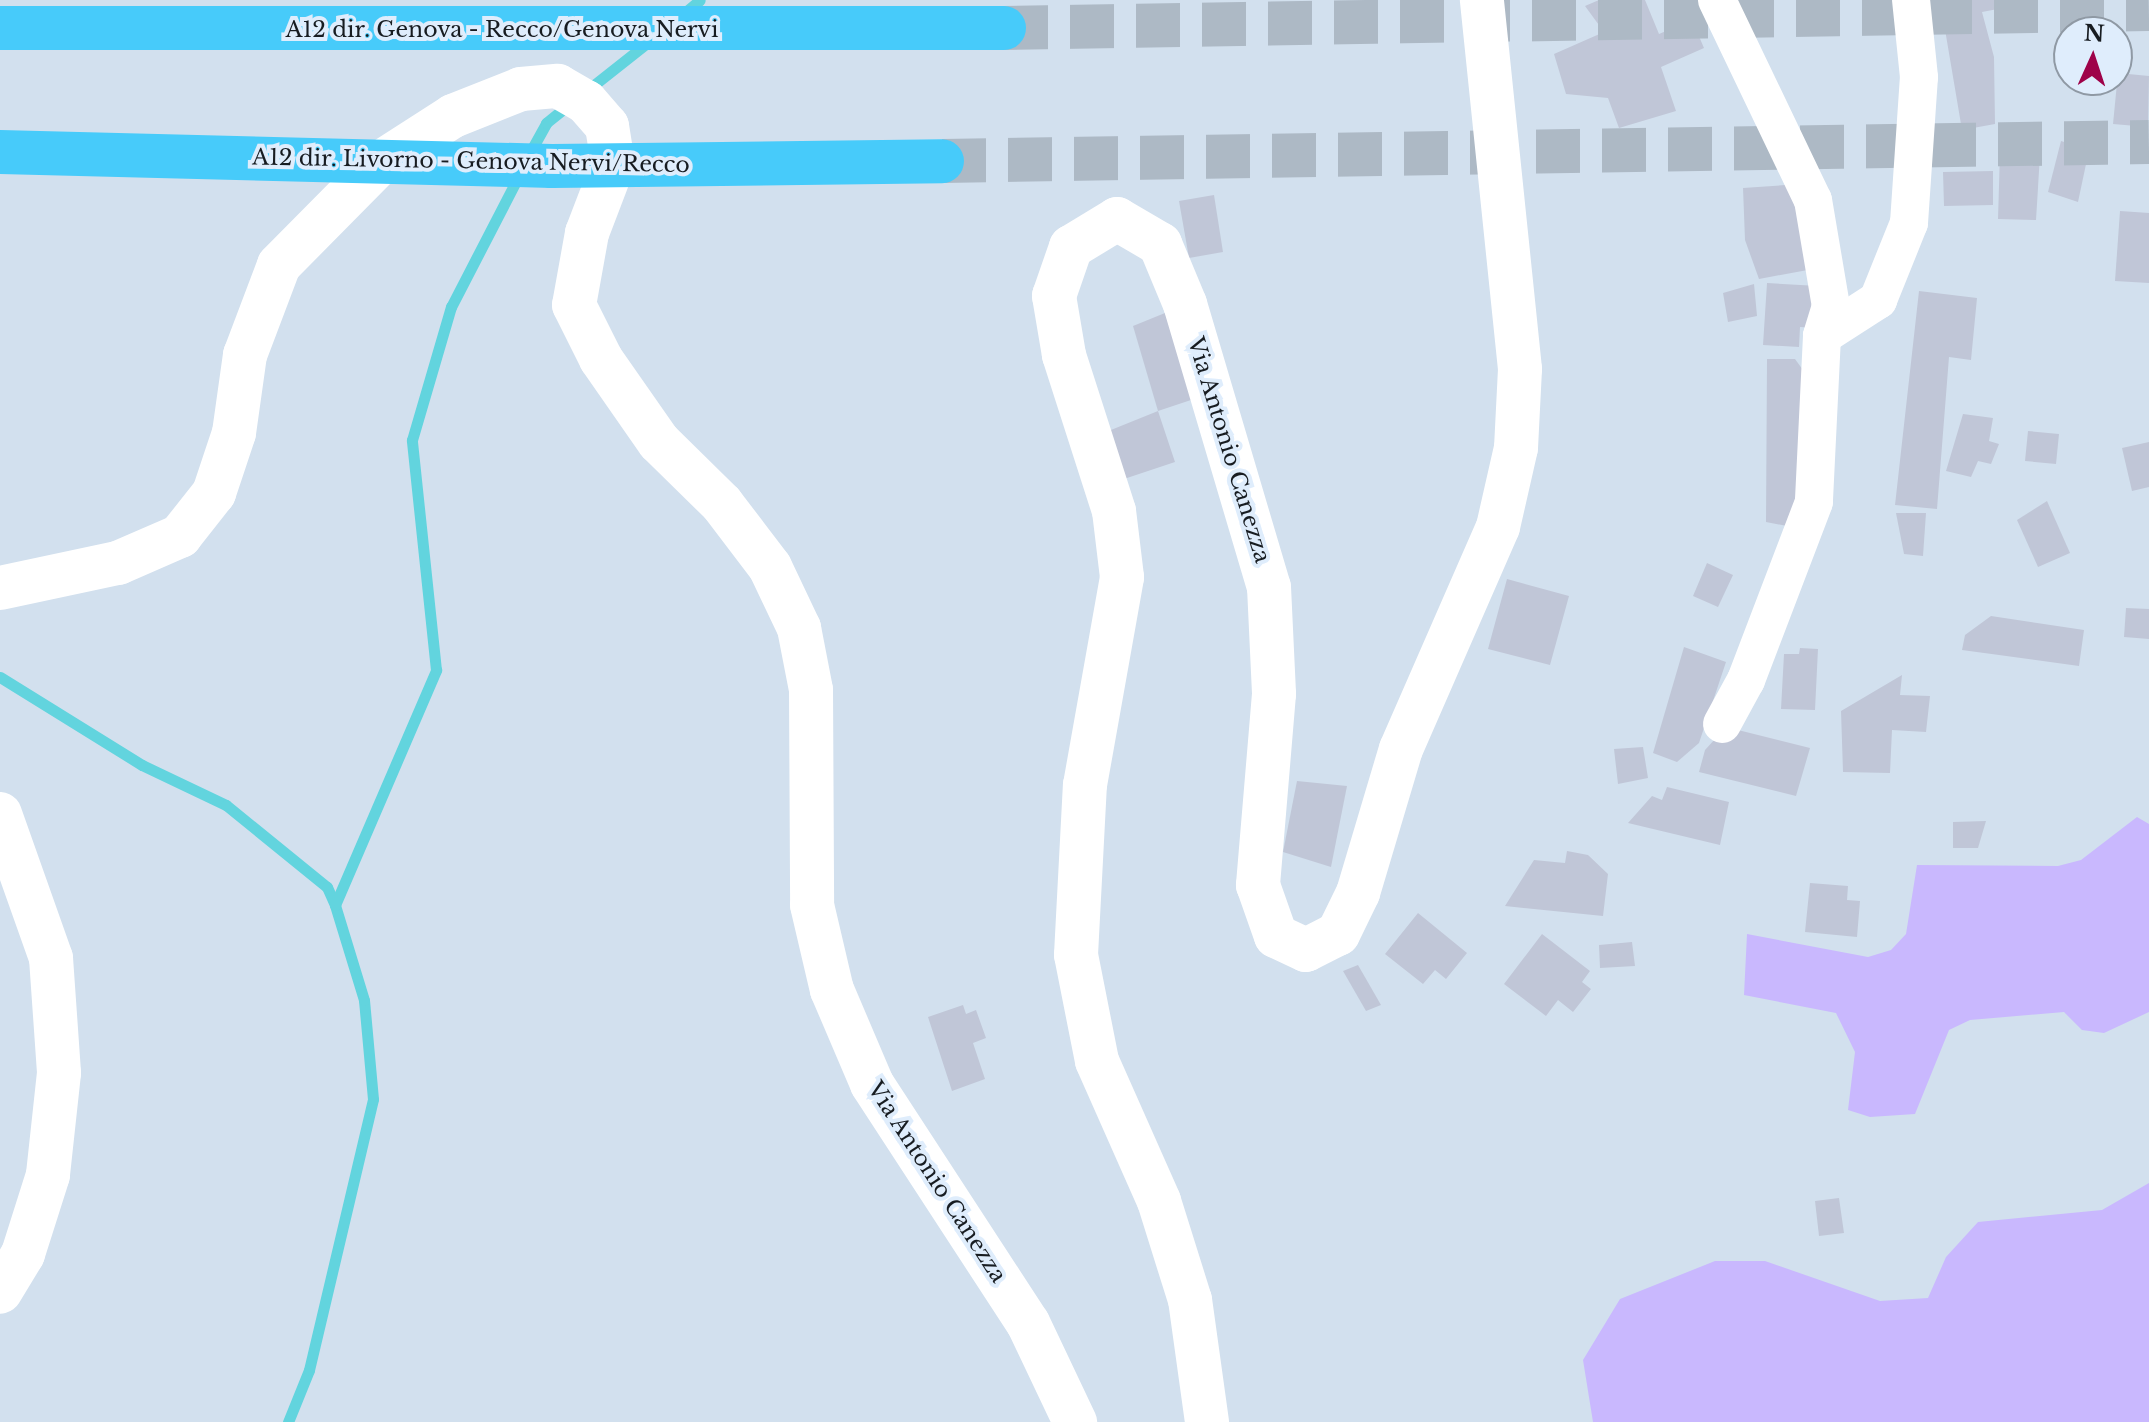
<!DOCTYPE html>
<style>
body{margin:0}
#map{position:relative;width:2149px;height:1422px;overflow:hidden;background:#d2e0ee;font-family:"Libre Baskerville",serif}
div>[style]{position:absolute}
.green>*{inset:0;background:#c9b8fe}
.stream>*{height:11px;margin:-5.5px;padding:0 5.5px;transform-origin:5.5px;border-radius:5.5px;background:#62d4de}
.building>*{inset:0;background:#c0c6d7}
.highway-tunnel>*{height:44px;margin-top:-22px;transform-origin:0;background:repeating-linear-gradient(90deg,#adb9c5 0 44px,transparent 0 66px)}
.street>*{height:38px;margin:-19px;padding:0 19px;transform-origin:19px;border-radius:19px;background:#fff}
.secondary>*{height:44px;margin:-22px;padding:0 22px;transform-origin:22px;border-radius:22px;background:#fff}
.highway>*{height:44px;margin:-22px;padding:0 22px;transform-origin:22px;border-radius:22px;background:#47cbfa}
span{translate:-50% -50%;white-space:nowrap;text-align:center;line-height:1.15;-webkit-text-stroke:8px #dfedfc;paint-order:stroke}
.street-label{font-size:22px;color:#171c21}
.north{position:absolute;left:2053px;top:16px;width:80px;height:80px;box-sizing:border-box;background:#dfedfc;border:2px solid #8f99a4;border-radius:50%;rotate:3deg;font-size:22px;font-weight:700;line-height:32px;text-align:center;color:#171c21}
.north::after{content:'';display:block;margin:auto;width:28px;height:36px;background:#9e0249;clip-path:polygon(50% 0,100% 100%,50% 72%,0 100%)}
</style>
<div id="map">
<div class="green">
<div style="clip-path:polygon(2137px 817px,2149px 824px,2149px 1012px,2104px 1033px,2082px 1030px,2064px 1012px,1970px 1020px,1949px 1030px,1915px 1114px,1870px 1117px,1848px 1110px,1855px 1052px,1836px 1013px,1744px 995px,1747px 934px,1868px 957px,1891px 950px,1906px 934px,1917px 865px,2058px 866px,2081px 860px)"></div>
<div style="clip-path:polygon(2149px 1183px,2149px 1422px,1593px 1422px,1583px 1360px,1620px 1299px,1715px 1261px,1765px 1261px,1880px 1301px,1928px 1298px,1946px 1257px,1978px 1222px,2102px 1210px)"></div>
</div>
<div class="stream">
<div style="left:682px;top:15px;width:23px;rotate:-40deg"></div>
<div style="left:585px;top:92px;width:79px;rotate:-38.3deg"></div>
<div style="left:528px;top:156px;width:38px;rotate:-61deg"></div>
<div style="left:546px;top:123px;width:28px;rotate:-39deg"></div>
<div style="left:0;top:677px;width:167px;rotate:31.8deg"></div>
<div style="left:142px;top:765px;width:93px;rotate:25.5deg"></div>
<div style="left:226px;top:805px;width:130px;rotate:39.1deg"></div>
<div style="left:327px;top:887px;width:20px;rotate:66deg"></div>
<div style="left:288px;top:1422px;width:56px;rotate:-68deg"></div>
<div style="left:309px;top:1370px;width:278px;rotate:-76.7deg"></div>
<div style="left:373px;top:1099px;width:99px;rotate:-95.2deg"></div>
<div style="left:364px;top:1000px;width:99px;rotate:-107deg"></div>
<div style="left:335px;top:905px;width:256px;rotate:-66.7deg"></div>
<div style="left:436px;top:670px;width:231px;rotate:-96deg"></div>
<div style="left:412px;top:440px;width:139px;rotate:-73.7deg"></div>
<div style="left:451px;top:307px;width:148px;rotate:-62.7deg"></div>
</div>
<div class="building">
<div style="clip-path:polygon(1599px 0,1645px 0,1659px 34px,1692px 20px,1704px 48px,1661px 67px,1676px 111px,1619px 128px,1608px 98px,1566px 94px,1554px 54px,1604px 32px,1585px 6px)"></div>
<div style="clip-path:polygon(1940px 0,2002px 0,2003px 8px,1982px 12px,1994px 57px,1995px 124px,1962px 130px)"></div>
<div style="clip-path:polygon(2118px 73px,2149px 76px,2148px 127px,2113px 124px)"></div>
<div style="clip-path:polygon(2061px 141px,2089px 150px,2078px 202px,2048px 192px)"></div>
<div style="clip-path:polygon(2000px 152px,2040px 155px,2036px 220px,1998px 219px)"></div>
<div style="clip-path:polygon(1993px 171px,1993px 205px,1944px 206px,1943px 172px)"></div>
<div style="clip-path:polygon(1801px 184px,1813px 269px,1759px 279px,1745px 240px,1743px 188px)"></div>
<div style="clip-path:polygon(1214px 195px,1223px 252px,1189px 258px,1179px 201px)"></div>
<div style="clip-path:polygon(2120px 211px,2149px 213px,2149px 283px,2115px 281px)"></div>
<div style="clip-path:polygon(1767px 283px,1818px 286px,1816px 328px,1800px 327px,1799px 347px,1763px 345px)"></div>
<div style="clip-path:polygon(1754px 284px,1757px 316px,1728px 322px,1723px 293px)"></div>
<div style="clip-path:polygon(1919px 291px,1977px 298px,1971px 360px,1949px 357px,1937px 509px,1895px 505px)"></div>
<div style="clip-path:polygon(1165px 313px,1194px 399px,1158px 411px,1133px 326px)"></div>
<div style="clip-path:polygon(1767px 359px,1795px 359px,1803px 370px,1798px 528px,1766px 522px)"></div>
<div style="clip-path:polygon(1158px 411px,1175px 462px,1115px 482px,1101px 434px)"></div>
<div style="clip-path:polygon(1963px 414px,1993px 418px,1989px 441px,1999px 444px,1991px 464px,1978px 461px,1971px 477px,1946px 471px)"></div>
<div style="clip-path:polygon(2028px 431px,2059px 434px,2056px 464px,2025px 461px)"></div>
<div style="clip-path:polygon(2149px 442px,2149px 487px,2132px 491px,2122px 448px)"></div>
<div style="clip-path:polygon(2047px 501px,2070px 553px,2038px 567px,2017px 520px)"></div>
<div style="clip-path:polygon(1896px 513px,1926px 513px,1923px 556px,1904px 554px)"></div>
<div style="clip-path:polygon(1707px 563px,1733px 575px,1718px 607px,1693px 596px)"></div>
<div style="clip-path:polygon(1507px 579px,1569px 596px,1550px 665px,1488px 649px)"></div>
<div style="clip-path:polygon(2126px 608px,2149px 609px,2149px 639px,2124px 637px)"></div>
<div style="clip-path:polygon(1991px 616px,2084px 630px,2079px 666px,1962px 650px,1965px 635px)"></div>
<div style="clip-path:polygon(1684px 647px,1726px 662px,1699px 743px,1677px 762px,1653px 753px)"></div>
<div style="clip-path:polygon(1800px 648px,1818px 649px,1815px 710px,1781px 709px,1784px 654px,1799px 654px)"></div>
<div style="clip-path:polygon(1902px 675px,1900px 695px,1930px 696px,1926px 732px,1892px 730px,1890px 773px,1843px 772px,1841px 711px)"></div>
<div style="clip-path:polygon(1726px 727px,1810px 748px,1796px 796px,1699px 772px,1705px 750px)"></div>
<div style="clip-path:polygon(1643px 747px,1648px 778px,1618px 784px,1614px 749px)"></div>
<div style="clip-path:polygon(1297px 781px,1347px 786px,1331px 867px,1283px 852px)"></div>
<div style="clip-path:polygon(1667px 787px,1729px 802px,1720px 845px,1628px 823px,1652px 796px,1662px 800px)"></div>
<div style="clip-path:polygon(1986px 821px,1978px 848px,1953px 848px,1953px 822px)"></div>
<div style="clip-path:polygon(1567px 851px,1588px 855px,1608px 874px,1603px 916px,1505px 906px,1534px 860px,1565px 863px)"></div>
<div style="clip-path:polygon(1810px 883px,1848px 886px,1847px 900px,1860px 901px,1857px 937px,1805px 932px)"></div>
<div style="clip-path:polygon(1418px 913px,1467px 953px,1446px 979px,1435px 970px,1423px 984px,1385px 954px)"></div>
<div style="clip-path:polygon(1542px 934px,1590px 971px,1582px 982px,1591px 989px,1573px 1012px,1558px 1000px,1546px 1016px,1504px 984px)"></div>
<div style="clip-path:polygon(1632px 942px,1635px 966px,1600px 968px,1599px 945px)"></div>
<div style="clip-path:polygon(1358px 965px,1381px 1005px,1366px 1011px,1343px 971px)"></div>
<div style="clip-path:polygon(963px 1005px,966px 1014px,976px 1010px,986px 1038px,973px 1043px,985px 1079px,952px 1091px,928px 1017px)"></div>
<div style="clip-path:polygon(1839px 1198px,1844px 1233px,1819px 1236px,1815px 1201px)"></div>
</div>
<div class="highway-tunnel">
<div style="left:1004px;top:28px;width:1145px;rotate:-0.95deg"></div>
<div style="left:942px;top:161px;width:1207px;rotate:-0.9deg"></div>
</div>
<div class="street">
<div style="left:1717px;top:0;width:222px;rotate:64.4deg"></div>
<div style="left:1813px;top:200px;width:108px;rotate:80.4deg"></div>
<div style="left:1831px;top:306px;width:31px;rotate:107deg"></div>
<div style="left:1822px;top:336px;width:166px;rotate:92.8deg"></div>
<div style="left:1814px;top:502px;width:191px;rotate:110.9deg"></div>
<div style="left:1746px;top:680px;width:50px;rotate:118.6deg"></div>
<div style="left:1822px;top:336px;width:67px;rotate:-32.7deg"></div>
<div style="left:1878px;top:300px;width:83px;rotate:-68.1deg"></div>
<div style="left:1909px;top:223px;width:146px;rotate:-86.1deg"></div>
<div style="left:1919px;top:77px;width:77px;rotate:-95.9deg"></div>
</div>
<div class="secondary">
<div style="left:0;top:588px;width:121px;rotate:-12deg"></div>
<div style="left:118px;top:563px;width:68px;rotate:-23.5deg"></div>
<div style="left:180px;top:536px;width:55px;rotate:-51.7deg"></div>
<div style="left:214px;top:493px;width:63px;rotate:-71.6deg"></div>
<div style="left:234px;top:433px;width:79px;rotate:-82deg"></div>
<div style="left:245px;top:355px;width:96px;rotate:-69.3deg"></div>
<div style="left:279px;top:265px;width:144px;rotate:-45.3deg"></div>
<div style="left:380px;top:163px;width:87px;rotate:-32.8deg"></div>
<div style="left:453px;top:116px;width:73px;rotate:-21.7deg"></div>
<div style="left:521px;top:89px;width:37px;rotate:-5deg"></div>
<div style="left:558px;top:86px;width:32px;rotate:30deg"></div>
<div style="left:586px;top:102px;width:32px;rotate:49deg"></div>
<div style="left:607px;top:126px;width:39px;rotate:81deg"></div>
<div style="left:613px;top:165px;width:73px;rotate:110.9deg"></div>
<div style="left:587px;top:233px;width:73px;rotate:100.2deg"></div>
<div style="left:574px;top:305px;width:60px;rotate:63.4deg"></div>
<div style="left:601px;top:359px;width:101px;rotate:55.1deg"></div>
<div style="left:659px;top:442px;width:88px;rotate:44.5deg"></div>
<div style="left:722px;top:504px;width:79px;rotate:52.7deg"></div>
<div style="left:770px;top:567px;width:68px;rotate:64.6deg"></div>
<div style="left:799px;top:628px;width:63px;rotate:79deg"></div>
<div style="left:811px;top:690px;width:215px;rotate:89.7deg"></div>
<div style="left:812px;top:905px;width:87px;rotate:76.8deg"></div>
<div style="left:832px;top:990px;width:102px;rotate:66.9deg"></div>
<div style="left:872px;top:1084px;width:285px;rotate:56.9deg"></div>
<div style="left:1028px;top:1323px;width:110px;rotate:64.6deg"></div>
<div style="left:0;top:814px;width:153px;rotate:70.5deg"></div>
<div style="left:51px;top:958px;width:115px;rotate:86deg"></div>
<div style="left:59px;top:1073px;width:103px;rotate:96.2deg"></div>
<div style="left:48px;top:1175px;width:83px;rotate:107.6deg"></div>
<div style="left:23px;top:1254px;width:44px;rotate:121.2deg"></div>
<div style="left:1207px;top:1422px;width:123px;rotate:-97.9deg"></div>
<div style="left:1190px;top:1300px;width:104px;rotate:-107.4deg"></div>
<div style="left:1159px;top:1201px;width:153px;rotate:-113.9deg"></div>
<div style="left:1097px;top:1061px;width:108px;rotate:-101.2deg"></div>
<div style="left:1076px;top:955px;width:170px;rotate:-87deg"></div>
<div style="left:1085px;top:785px;width:211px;rotate:-79.9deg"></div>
<div style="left:1122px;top:577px;width:66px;rotate:-96.9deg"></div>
<div style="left:1114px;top:511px;width:164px;rotate:-107.8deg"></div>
<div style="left:1064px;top:355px;width:60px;rotate:-99.6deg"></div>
<div style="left:1054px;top:296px;width:52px;rotate:-70.9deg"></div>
<div style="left:1071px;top:247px;width:54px;rotate:-31.3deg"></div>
<div style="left:1117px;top:219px;width:50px;rotate:30.2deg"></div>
<div style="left:1160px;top:244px;width:65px;rotate:67.4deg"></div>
<div style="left:1185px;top:304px;width:295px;rotate:73.5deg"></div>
<div style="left:1269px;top:587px;width:107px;rotate:87.3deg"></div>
<div style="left:1274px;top:694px;width:192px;rotate:94.8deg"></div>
<div style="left:1258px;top:885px;width:54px;rotate:70.6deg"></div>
<div style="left:1276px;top:936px;width:33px;rotate:25deg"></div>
<div style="left:1306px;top:950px;width:36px;rotate:-27deg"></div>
<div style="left:1338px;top:934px;width:46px;rotate:-64deg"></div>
<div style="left:1358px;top:893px;width:150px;rotate:-73.4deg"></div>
<div style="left:1401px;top:749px;width:242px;rotate:-66.4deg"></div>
<div style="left:1498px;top:527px;width:81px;rotate:-77.2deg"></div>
<div style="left:1516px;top:448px;width:79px;rotate:-87.1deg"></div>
<div style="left:1520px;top:369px;width:371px;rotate:-95.9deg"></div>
</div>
<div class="highway">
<div style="left:0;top:28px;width:1004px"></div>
<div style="left:0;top:152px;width:552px;rotate:1.45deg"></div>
<div style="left:552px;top:166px;width:390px;rotate:-0.7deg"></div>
</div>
<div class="street-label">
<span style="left:502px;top:30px">A12 dir. Genova - Recco/Genova Nervi</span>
<span style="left:471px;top:161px;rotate:1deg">A12 dir. Livorno - Genova Nervi/Recco</span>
<span style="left:1229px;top:450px;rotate:73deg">Via Antonio Canezza</span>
<span style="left:937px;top:1182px;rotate:57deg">Via Antonio Canezza</span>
</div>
<div class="north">N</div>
</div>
